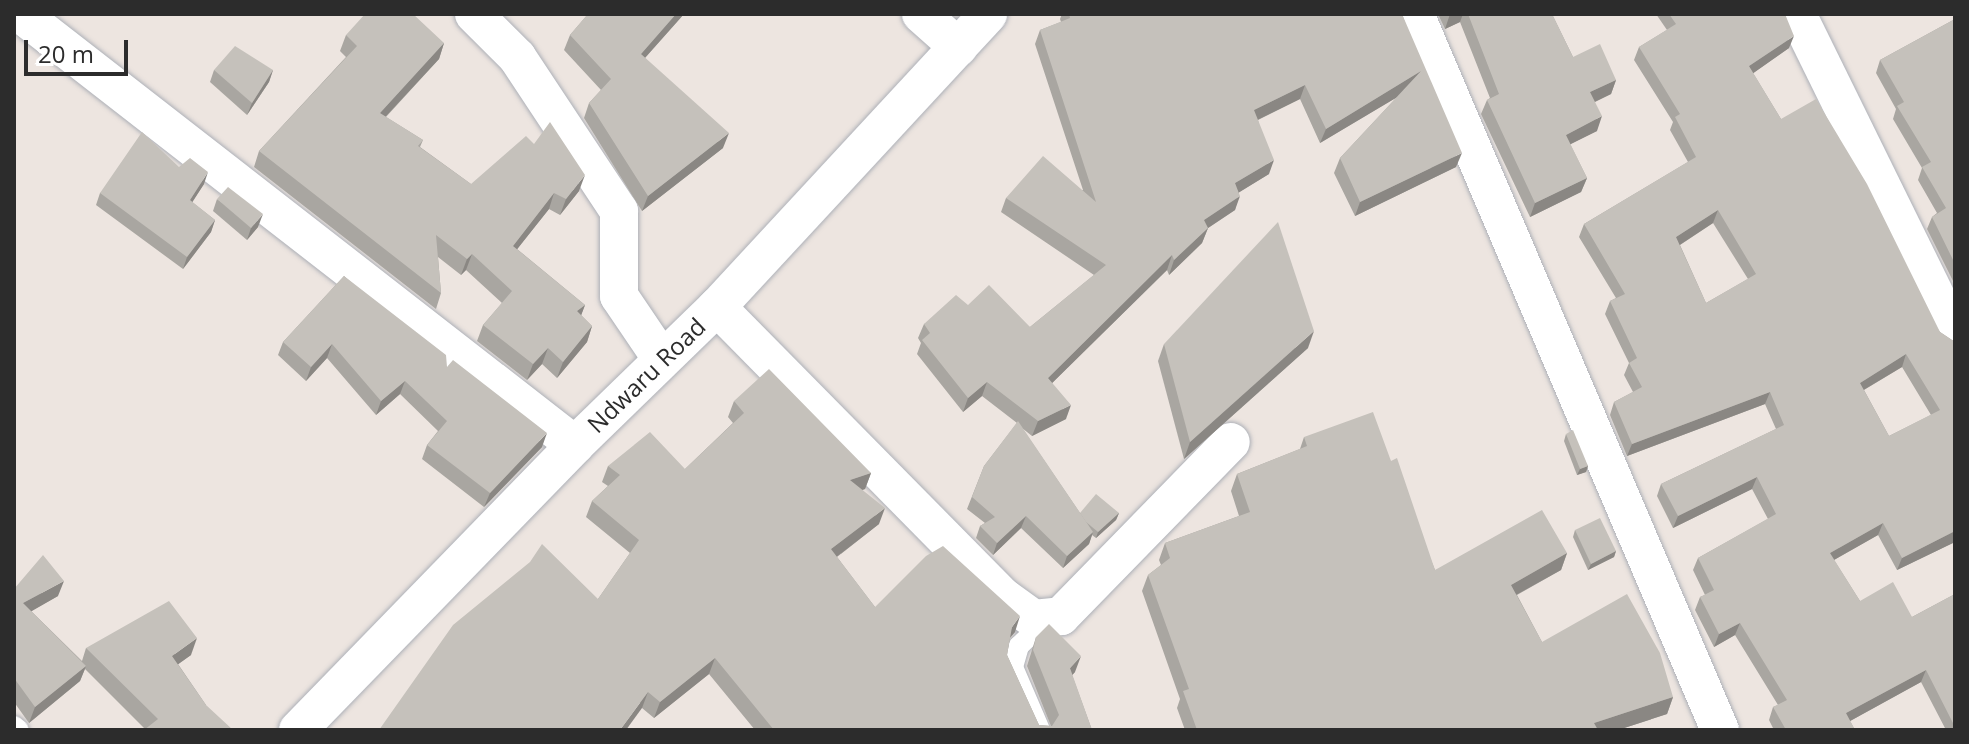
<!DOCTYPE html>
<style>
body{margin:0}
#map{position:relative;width:1969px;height:744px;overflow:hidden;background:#ede5e0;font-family:"Open Sans",sans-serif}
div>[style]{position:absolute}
.roads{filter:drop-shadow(0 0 2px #adb0b7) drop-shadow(0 0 2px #adb0b7)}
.lane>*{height:20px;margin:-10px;padding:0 10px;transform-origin:10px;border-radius:10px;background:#fff}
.street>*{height:38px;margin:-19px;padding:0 19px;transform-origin:19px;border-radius:19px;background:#fff}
.wall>*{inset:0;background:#a9a6a1}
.shaded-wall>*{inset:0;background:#8a8783}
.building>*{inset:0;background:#c5c1bb}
span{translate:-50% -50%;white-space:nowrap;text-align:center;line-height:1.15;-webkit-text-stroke:6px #fff;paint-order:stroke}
.street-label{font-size:24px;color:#2c2c2c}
.frame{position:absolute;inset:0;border:16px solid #2c2c2c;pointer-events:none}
.scale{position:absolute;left:24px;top:40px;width:104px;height:36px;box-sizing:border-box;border:4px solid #2c2c2c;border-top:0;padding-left:10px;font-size:24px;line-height:28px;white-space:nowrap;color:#2c2c2c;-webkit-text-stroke:6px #fff;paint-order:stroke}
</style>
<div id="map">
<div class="roads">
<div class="lane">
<div style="left:14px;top:726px;width:6px;rotate:39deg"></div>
<div style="left:1040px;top:730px;width:69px;rotate:-113.2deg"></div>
<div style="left:1013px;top:667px;width:22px;rotate:-74deg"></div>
<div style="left:1019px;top:646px;width:36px;rotate:-44deg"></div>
</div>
<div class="street">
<div style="left:21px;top:14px;width:702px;rotate:37.88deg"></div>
<div style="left:474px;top:14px;width:61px;rotate:45deg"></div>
<div style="left:517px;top:57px;width:185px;rotate:56.5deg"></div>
<div style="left:619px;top:211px;width:85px;rotate:90deg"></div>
<div style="left:619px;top:296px;width:75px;rotate:55.9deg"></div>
<div style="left:921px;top:14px;width:50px;rotate:41.7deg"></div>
<div style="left:1415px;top:14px;width:778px;rotate:66.93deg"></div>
<div style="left:1797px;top:14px;width:358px;rotate:63.8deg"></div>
<div style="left:717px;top:307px;width:406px;rotate:45.4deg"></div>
<div style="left:1002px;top:596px;width:39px;rotate:36deg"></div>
<div style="left:1034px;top:619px;width:27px;rotate:-6deg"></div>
<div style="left:1061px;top:616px;width:243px;rotate:-45.7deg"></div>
<div style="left:298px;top:730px;width:397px;rotate:-45.8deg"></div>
<div style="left:575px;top:445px;width:198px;rotate:-44.2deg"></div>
<div style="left:717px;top:307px;width:399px;rotate:-47.2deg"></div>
</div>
</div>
<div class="wall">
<div style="clip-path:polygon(588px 14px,684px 14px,645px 58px,723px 148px,642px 211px,584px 118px,589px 103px,601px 90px,564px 50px,570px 35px)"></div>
<div style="clip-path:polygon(1062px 14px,1402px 14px,1456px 167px,1355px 216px,1334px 173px,1340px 158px,1397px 97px,1320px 143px,1300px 99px,1258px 120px,1269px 174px,1239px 192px,1235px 210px,1208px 228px,1202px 243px,1169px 275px,1167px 270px,1052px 383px,1066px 419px,1032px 436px,1022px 428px,1080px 513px,1119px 513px,1116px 520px,1096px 538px,1092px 535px,1089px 544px,1063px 568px,1021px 528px,993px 555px,976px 538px,980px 526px,985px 523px,967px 509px,984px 466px,1017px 423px,982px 396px,963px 412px,917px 354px,921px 343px,918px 338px,924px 324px,968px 305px,1030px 327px,1094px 275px,1001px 212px,1006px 198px,1083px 190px,1035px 44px,1040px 30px,1061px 22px,1060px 19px)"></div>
<div style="clip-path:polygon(1438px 14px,1552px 14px,1573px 57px,1616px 80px,1611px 94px,1595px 102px,1597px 131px,1570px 144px,1587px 178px,1581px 192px,1530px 217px,1481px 114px,1487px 100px,1490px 98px,1460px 22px,1445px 29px)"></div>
<div style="clip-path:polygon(evenodd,1656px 14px,1785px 14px,1789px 48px,1753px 73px,1781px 119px,1940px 332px,1955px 342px,1955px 542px,1897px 570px,1878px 535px,1834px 560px,1860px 601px,1912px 617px,1955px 594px,1955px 730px,1946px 730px,1921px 682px,1850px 721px,1855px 730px,1774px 730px,1769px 720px,1773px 707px,1778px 705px,1735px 635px,1714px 647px,1695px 610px,1700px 597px,1705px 595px,1693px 570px,1698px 558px,1768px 519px,1752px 489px,1673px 528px,1657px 496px,1661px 484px,1776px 429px,1765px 404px,1627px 456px,1610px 415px,1614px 402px,1633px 392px,1624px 375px,1629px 363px,1605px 314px,1610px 301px,1616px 298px,1579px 237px,1584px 224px,1688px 162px,1670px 130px,1673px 122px,1634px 60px,1639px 47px,1667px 30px,1656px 14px,1713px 223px,1748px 279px,1706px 303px,1680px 245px,1713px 223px,1656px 14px,1902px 367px,1931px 415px,1889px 436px,1864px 390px,1902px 367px)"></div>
<div style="clip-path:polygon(1955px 19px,1955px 285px,1927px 229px,1932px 217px,1937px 213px,1918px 180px,1922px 168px,1893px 119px,1896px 109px,1876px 73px,1880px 60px)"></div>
<div style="clip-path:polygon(346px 35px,444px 43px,439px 59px,386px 117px,423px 140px,420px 147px,471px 184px,579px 191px,560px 215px,549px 209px,517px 249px,585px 305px,581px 315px,592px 326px,587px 342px,557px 378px,542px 364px,527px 380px,477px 341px,483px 325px,502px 303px,466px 270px,461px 275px,438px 257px,441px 293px,436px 309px,254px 167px,259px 151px,346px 57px,340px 51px)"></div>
<div style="clip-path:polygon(214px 70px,273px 70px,269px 82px,247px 115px,210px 82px)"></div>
<div style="clip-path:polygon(179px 167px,204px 184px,192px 202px,215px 220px,211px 232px,183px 269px,96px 205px,100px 193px)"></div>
<div style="clip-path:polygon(217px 199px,258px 227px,247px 240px,213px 211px)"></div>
<div style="clip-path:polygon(344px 276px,447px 367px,542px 447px,484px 507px,422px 459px,427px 445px,438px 431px,400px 394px,376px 415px,327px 358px,306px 381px,278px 355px,283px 342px)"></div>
<div style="clip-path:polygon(1164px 344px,1308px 348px,1184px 459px,1158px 361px)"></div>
<div style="clip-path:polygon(734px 401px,871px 473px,865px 489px,862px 490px,879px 524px,837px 557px,875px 607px,1015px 632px,1010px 638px,1007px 655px,1039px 725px,1051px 726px,1027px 666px,1036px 637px,1075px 672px,1072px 675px,1092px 730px,755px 730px,709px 674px,654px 718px,642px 708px,598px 599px,630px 553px,586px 517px,592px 501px,608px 486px,602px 482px,608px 466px,685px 469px,733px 423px,728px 417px)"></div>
<div style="clip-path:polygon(1566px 434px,1588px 466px,1586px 472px,1577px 475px,1564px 441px)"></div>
<div style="clip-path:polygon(1304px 437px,1391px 461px,1435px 570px,1567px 553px,1561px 570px,1517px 595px,1542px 642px,1673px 697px,1667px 714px,1618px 730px,1185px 730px,1177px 708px,1180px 699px,1142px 591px,1148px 575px,1161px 565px,1159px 560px,1165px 543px,1239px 516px,1231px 491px,1237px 474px,1300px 449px)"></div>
<div style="clip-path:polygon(1575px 530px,1616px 551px,1614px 557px,1588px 570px,1573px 537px)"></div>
<div style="clip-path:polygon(14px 589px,58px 596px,31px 611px,82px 661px,86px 648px,191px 655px,178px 664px,206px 705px,145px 729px,85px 669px,80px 681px,29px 723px,14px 702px)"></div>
</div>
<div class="shaded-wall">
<div style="clip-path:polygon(676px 14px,684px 14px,635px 69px,641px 54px)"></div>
<div style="clip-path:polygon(1450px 14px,1463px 14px,1460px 22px,1445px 29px)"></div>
<div style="clip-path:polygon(1794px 36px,1789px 48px,1745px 79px,1749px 66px)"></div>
<div style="clip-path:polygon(444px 43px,439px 59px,374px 129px,380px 113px)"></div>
<div style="clip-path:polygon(273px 70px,269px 82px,247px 115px,252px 103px)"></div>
<div style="clip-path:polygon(1421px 71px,1416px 86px,1320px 143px,1326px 129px)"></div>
<div style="clip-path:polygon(1616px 80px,1611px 94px,1584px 107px,1590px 92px)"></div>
<div style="clip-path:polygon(1305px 85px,1300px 99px,1249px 124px,1254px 110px)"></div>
<div style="clip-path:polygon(1602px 116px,1597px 131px,1561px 149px,1566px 135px)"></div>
<div style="clip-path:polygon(729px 133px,723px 148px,642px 211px,648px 196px)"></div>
<div style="clip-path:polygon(1462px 153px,1456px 167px,1355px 216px,1360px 202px)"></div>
<div style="clip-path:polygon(1274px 160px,1269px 174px,1230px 198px,1235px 183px)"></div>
<div style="clip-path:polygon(208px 172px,204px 184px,186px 212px,190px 200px)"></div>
<div style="clip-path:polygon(585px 175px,579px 191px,560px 215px,566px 199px)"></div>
<div style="clip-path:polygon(1587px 178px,1581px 192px,1530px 217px,1535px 203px)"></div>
<div style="clip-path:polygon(554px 193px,549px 209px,507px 262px,513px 246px)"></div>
<div style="clip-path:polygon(1240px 196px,1235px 210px,1199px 234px,1204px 220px)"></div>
<div style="clip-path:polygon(1718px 210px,1713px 223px,1672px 250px,1676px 237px)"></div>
<div style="clip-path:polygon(263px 214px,258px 227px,247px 240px,251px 228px)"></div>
<div style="clip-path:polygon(215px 220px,211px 232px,183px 269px,187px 257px)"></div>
<div style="clip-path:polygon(1208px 228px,1202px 243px,1169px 275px,1174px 260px)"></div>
<div style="clip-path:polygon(472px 254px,466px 270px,461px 275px,467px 259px)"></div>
<div style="clip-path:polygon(1172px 255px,1167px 270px,1043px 392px,1048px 378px)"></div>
<div style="clip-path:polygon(585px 305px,579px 321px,577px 311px)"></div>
<div style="clip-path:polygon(592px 326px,587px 342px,557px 378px,563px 362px)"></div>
<div style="clip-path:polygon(1314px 331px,1308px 348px,1184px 459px,1190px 442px)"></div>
<div style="clip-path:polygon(332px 344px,327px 358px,306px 381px,311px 367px)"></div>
<div style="clip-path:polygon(548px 348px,542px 364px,527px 380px,533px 364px)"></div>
<div style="clip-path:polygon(1906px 354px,1902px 367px,1855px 395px,1860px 383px)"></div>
<div style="clip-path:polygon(405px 381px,400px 394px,376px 415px,381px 401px)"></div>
<div style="clip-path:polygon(987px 382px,982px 396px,963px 412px,968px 398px)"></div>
<div style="clip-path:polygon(1770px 392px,1765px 404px,1627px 456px,1632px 444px)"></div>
<div style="clip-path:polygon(1071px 405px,1066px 419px,1032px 436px,1038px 421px)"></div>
<div style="clip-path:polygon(547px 433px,542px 447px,484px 507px,490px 493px)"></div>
<div style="clip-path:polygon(1588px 466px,1586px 472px,1577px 475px,1580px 469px)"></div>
<div style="clip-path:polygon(871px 473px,865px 489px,844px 496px,850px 480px)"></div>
<div style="clip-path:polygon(1757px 477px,1752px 489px,1673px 528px,1678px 516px)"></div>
<div style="clip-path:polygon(885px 508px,879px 524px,826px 565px,831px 549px)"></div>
<div style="clip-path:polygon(1119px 513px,1116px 520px,1096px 538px,1098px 532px)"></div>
<div style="clip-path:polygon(1026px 516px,1021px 528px,993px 555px,997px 543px)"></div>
<div style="clip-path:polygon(1883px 523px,1878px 535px,1825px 565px,1830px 553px)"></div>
<div style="clip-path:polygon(1955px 531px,1955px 542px,1897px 570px,1902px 558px)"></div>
<div style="clip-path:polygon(1093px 532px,1089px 544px,1063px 568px,1067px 556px)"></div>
<div style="clip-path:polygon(1616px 551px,1614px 557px,1588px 570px,1591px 564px)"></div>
<div style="clip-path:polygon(1567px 553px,1561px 570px,1505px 601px,1511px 585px)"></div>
<div style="clip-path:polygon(64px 581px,58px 596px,18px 619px,23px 603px)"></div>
<div style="clip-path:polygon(1020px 616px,1015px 632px,1006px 642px,1012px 627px)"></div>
<div style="clip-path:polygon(1740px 623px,1735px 635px,1714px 647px,1719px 634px)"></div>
<div style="clip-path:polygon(197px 638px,191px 655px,166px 673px,172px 656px)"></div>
<div style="clip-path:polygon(1081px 656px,1075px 672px,1064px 684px,1070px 668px)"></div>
<div style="clip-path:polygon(715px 658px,709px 674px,654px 718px,660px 702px)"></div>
<div style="clip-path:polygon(86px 666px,80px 681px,29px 723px,35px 707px)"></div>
<div style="clip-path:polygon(1926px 670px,1921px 682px,1841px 726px,1846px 713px)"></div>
<div style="clip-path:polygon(648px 692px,642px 708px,626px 730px,620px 730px)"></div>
<div style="clip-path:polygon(1673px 697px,1667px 714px,1618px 730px,1592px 730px,1594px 723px)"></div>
</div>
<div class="building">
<div style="clip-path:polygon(365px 14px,413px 14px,444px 43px,380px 113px,423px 140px,418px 146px,471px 184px,526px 136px,534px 144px,550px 122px,585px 175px,566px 199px,554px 193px,513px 246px,585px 305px,577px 311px,592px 326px,563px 362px,548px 348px,533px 364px,483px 325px,512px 291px,472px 254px,467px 259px,436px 235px,441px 293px,259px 151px,357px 46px,346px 35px)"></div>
<div style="clip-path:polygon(588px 14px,676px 14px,641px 54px,729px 133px,648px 196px,589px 103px,611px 79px,570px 35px)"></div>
<div style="clip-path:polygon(1069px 14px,1402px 14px,1462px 153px,1360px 202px,1340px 158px,1421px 71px,1326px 129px,1305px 85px,1254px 110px,1274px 160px,1235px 183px,1240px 196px,1204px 220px,1208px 228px,1174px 260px,1172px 255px,1048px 378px,1071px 405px,1038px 421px,987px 382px,968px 398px,922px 340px,930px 333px,924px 324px,956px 295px,968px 305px,989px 285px,1030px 327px,1106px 265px,1006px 198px,1043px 156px,1096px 202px,1040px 30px,1070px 18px)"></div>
<div style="clip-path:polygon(1468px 14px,1552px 14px,1573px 57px,1600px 44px,1616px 80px,1590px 92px,1602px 116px,1566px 135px,1587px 178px,1535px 203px,1487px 100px,1499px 94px)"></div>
<div style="clip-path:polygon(evenodd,1669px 14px,1785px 14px,1794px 36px,1749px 66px,1781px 119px,1816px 99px,1867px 184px,1940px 332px,1955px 342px,1955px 499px,1953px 501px,1955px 505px,1955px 531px,1902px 558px,1883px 523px,1830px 553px,1860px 601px,1893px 582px,1912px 617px,1955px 594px,1955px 727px,1926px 670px,1846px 713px,1855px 730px,1786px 730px,1773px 707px,1787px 700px,1740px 623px,1719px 634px,1700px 597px,1714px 590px,1698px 558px,1776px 514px,1757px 477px,1678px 516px,1661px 484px,1784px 425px,1770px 392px,1632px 444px,1614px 402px,1642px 387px,1629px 363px,1637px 358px,1610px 301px,1625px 294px,1584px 224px,1696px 157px,1675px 117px,1680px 114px,1639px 47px,1676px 24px,1669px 14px,1718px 210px,1756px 274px,1706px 303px,1676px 237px,1718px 210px,1669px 14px,1906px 354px,1940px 410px,1889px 436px,1860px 383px,1906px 354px)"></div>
<div style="clip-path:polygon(1955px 19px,1955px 264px,1932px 217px,1946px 208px,1922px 167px,1931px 162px,1897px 106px,1904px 102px,1880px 60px)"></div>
<div style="clip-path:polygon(235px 46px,273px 70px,252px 103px,214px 70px)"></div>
<div style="clip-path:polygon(142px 132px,179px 167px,190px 158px,208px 172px,190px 200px,215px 220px,187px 257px,100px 193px)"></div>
<div style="clip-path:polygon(228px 187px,263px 214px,251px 228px,217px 199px)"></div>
<div style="clip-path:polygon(1278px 222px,1314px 331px,1190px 442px,1164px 344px)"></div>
<div style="clip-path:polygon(344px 276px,446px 355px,447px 367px,453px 360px,547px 433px,490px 493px,427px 445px,447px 421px,405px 381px,381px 401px,332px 344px,311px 367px,283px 342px)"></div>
<div style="clip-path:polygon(769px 369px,871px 473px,850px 480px,885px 508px,831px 549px,875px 607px,926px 556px,943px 546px,1020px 616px,1012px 627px,1007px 655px,1039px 725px,1052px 726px,1059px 715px,1033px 650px,1036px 637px,1049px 624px,1081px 656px,1070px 668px,1092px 730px,774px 730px,715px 658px,660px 702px,648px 692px,620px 730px,379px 730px,453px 625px,530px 562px,542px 544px,598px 599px,639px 540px,592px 501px,620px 475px,608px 466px,650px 432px,685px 469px,744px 413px,734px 401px)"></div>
<div style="clip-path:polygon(1373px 412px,1391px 461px,1397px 458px,1435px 570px,1542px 510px,1567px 553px,1511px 585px,1542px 642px,1627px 594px,1660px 653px,1673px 697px,1594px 723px,1598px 730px,1197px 730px,1183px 691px,1189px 689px,1148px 575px,1170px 558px,1165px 543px,1250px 512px,1237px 474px,1307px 446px,1304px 437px)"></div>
<div style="clip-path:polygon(1018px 421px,1093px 532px,1067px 556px,1026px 516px,997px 543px,980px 526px,995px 517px,972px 497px,984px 466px)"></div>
<div style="clip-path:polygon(1573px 430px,1588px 466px,1580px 469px,1566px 434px)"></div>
<div style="clip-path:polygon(1096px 494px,1119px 513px,1098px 532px,1086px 522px,1080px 513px)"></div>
<div style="clip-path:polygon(1600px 518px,1616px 551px,1591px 564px,1575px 530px)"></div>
<div style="clip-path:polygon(43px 555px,64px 581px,23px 603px,86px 666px,35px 707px,14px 678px,14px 589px)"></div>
<div style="clip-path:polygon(169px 601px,197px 638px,172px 656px,206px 705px,233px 730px,144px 730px,158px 719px,86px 648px)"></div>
</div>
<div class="street-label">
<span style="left:646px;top:375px;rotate:-44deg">Ndwaru Road</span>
</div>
<div class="frame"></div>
<div class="scale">20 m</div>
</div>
